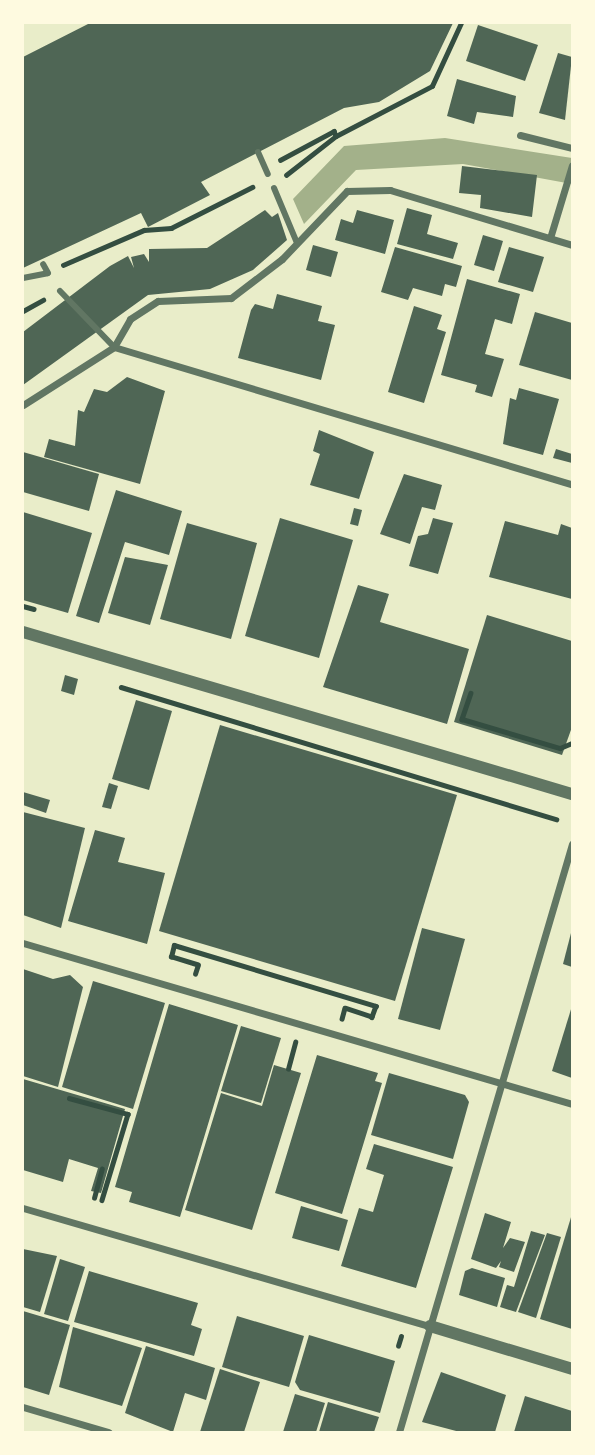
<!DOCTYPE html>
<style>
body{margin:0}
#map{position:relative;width:595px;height:1455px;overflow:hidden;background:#e9edc9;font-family:"Space Grotesk",sans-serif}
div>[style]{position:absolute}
.water>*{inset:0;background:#a3b18a}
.building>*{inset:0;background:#4f6655}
.path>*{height:4.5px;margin:-2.25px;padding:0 2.25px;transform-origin:2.25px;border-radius:2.25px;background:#344e41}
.pedestrian>*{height:6px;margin:-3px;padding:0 3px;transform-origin:3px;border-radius:3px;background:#617663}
.minor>*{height:7px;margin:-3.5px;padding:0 3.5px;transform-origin:3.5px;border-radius:3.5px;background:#617663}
.tertiary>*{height:12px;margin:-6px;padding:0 6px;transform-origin:6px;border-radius:6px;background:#617663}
span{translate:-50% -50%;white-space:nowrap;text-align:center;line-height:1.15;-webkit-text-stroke:7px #fefae0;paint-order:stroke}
.frame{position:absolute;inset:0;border:24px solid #fefae0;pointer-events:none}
</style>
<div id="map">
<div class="water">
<div style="clip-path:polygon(445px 138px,572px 158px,572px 184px,463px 164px,356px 170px,304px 224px,293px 199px,344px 146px)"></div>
</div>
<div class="building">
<div style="clip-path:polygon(90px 23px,453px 23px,430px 71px,379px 102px,344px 108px,201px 182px,210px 195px,148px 227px,141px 213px,23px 268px,23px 57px)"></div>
<div style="clip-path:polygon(478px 25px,538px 45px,525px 81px,466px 61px)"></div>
<div style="clip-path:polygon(558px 53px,572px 57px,565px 120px,539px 113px)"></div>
<div style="clip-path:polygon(457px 79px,516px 96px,513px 117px,477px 112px,474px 124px,447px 116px)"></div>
<div style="clip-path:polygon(462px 166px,537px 175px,532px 217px,480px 208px,481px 195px,459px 193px)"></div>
<div style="clip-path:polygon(407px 208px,432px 215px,427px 234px,458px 243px,453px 259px,397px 244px)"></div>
<div style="clip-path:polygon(265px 210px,272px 217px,278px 213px,287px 240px,253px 270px,210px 289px,148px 295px,23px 385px,23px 332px,110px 266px,128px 256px,134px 268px,131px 257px,144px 254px,149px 262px,149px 249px,207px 248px)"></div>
<div style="clip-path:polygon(357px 210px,394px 220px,385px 254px,335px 240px,341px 219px,353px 223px)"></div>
<div style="clip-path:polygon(483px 235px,503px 241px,494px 271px,474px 265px)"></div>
<div style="clip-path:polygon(313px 245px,338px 252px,331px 277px,306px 270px)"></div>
<div style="clip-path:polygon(395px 247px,462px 266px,456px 287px,445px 284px,442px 296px,413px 288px,408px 300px,381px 292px)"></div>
<div style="clip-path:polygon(509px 247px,544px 257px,533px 292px,498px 282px)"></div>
<div style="clip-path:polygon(467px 279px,520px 294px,512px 324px,495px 319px,485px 354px,504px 359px,492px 397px,475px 392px,477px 385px,441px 375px)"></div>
<div style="clip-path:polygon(277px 294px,322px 306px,318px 321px,335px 325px,321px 380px,238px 358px,251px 310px,255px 304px,273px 309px)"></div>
<div style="clip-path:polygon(414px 306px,442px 315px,437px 329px,446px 332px,424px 403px,388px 392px)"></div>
<div style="clip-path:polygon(535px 312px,572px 323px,572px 380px,519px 365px)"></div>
<div style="clip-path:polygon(127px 377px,165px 391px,140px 484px,44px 457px,49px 439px,75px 446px,78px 410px,84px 412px,94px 389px,107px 392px)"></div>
<div style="clip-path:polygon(519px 388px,559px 399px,543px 455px,503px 444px,510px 398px,516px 400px)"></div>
<div style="clip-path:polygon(319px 430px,374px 452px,359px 499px,310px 485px,320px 454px,313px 451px)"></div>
<div style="clip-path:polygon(556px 449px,572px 454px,572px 463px,553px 458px)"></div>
<div style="clip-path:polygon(23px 452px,99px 474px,89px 511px,23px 492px)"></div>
<div style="clip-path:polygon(404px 474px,442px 485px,435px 510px,422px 507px,410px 544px,380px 534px)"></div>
<div style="clip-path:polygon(116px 490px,182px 511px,169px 555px,125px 542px,99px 623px,76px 616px)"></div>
<div style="clip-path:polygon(354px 508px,362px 510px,358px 526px,350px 524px)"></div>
<div style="clip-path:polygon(23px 512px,92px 533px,68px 613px,23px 600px)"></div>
<div style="clip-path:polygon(280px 518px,353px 540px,319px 658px,245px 636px)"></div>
<div style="clip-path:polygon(433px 518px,453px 523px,438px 574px,409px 566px,418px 536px,428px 534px)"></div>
<div style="clip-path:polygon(505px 521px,558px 535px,561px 524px,572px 528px,572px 599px,489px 577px)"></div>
<div style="clip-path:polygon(187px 523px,257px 543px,231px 639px,160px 619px)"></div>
<div style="clip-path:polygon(125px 557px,168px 565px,150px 625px,108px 613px)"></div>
<div style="clip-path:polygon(358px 585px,389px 594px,380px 622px,469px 649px,447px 724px,323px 687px)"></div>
<div style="clip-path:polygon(487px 615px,572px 641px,572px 727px,562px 755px,454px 722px)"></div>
<div style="clip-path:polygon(65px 675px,78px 679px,74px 695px,61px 691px)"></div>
<div style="clip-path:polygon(136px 700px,172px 711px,149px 790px,112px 779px)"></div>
<div style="clip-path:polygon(220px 725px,457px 795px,395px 1001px,159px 931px)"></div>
<div style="clip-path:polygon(109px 783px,118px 786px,111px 809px,102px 807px)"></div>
<div style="clip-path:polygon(23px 792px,50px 800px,46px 813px,23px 805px)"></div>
<div style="clip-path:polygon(23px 812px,85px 828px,61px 928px,23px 915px)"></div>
<div style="clip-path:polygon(95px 830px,125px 838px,118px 862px,165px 873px,147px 944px,68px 921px)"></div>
<div style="clip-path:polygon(422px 928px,465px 939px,440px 1030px,398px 1019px)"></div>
<div style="clip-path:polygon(571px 933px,572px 933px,572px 967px,563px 964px)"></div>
<div style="clip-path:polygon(23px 969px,53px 979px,70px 975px,83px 987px,58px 1087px,23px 1076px)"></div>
<div style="clip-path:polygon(93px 981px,165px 1003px,133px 1109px,62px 1087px)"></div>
<div style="clip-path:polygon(169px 1004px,238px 1025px,180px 1217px,129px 1202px,132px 1192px,115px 1187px)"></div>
<div style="clip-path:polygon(572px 1006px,572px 1078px,552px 1071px)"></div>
<div style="clip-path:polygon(241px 1026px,281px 1038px,261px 1103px,221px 1091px)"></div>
<div style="clip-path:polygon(317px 1055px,378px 1073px,375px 1081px,382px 1083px,342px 1214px,275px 1193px)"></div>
<div style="clip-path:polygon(274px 1065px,301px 1073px,252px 1230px,185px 1210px,221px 1093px,262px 1106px)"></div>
<div style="clip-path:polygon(389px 1073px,465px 1095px,469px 1102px,453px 1159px,371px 1135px)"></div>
<div style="clip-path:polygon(23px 1079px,125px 1109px,101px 1193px,91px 1191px,98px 1168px,69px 1159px,63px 1182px,23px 1170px)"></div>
<div style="clip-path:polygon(374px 1144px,453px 1167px,416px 1288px,341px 1266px,359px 1208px,373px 1212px,384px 1175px,366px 1169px)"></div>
<div style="clip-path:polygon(301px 1206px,348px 1220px,339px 1251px,292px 1238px)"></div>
<div style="clip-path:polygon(485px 1213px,511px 1222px,503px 1248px,510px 1238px,525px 1242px,514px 1272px,499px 1267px,501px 1261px,496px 1268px,471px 1259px)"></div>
<div style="clip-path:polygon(572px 1214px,572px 1329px,540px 1319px)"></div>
<div style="clip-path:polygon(531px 1231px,545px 1235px,516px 1312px,500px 1307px,507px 1285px,514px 1287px)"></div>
<div style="clip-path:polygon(547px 1233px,561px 1237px,536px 1318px,518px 1312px)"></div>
<div style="clip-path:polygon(23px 1249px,57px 1256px,40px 1312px,23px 1307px)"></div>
<div style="clip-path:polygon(60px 1259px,85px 1267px,68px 1321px,44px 1314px)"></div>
<div style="clip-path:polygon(472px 1268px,505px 1278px,497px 1307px,459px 1295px,465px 1271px)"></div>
<div style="clip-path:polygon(89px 1271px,198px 1303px,191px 1325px,202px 1329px,194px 1356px,74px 1322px)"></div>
<div style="clip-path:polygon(23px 1311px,70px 1325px,49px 1395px,23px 1387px)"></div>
<div style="clip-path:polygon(237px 1316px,304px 1336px,289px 1387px,222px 1367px)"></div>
<div style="clip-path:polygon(73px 1327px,142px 1348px,122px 1406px,59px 1387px)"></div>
<div style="clip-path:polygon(309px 1335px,395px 1361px,380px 1413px,300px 1390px,295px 1382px)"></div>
<div style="clip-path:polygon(146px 1346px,215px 1368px,206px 1400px,185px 1393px,173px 1432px,125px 1413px)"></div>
<div style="clip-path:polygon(220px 1369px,260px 1382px,244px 1432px,200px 1432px)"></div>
<div style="clip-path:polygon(441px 1372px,506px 1395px,495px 1432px,460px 1432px,422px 1422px)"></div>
<div style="clip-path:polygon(295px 1394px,325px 1403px,316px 1432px,283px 1432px)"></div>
<div style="clip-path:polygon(525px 1396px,572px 1411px,572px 1432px,514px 1432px)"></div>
<div style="clip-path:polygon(328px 1402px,379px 1417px,374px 1432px,319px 1432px)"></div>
</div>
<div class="path">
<div style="left:280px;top:160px;width:61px;rotate:-28.2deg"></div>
<div style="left:334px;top:131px;width:5px;rotate:68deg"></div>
<div style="left:286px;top:175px;width:63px;rotate:-38deg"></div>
<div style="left:336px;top:136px;width:108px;rotate:-27.5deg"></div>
<div style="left:432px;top:86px;width:69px;rotate:-65.3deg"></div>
<div style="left:63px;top:265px;width:88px;rotate:-23.4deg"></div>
<div style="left:144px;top:230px;width:27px;rotate:-4deg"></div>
<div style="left:171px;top:228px;width:91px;rotate:-26.8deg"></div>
<div style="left:23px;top:311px;width:23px;rotate:-29deg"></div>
<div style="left:23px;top:606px;width:11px;rotate:15deg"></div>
<div style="left:121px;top:687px;width:455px;rotate:16.9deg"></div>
<div style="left:471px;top:693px;width:28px;rotate:109deg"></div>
<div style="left:462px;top:719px;width:102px;rotate:16.5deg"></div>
<div style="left:560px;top:748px;width:13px;rotate:-23deg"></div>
<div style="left:195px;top:974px;width:9px;rotate:-72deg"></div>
<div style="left:198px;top:965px;width:28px;rotate:-163deg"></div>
<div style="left:171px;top:957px;width:12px;rotate:-76deg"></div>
<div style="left:174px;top:945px;width:211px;rotate:16.8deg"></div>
<div style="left:376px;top:1006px;width:12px;rotate:110deg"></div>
<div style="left:372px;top:1017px;width:28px;rotate:-162deg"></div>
<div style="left:345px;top:1008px;width:11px;rotate:105deg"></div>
<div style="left:288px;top:1069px;width:28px;rotate:-75deg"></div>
<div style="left:69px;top:1098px;width:61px;rotate:15.2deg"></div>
<div style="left:128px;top:1114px;width:90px;rotate:106.8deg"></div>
<div style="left:94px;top:1198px;width:30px;rotate:-75deg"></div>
<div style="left:398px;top:1346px;width:10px;rotate:-73deg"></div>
</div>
<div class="pedestrian">
<div style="left:258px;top:152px;width:24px;rotate:66deg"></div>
<div style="left:274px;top:188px;width:60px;rotate:67.3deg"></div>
<div style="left:23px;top:278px;width:25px;rotate:-11deg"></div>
<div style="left:48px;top:273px;width:10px;rotate:-119deg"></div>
<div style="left:60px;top:291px;width:78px;rotate:46deg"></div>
</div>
<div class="minor">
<div style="left:520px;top:135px;width:54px;rotate:14deg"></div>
<div style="left:550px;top:238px;width:76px;rotate:-73.2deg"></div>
<div style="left:114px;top:347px;width:478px;rotate:16.7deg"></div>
<div style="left:23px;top:405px;width:108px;rotate:-32.5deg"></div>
<div style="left:114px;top:347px;width:32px;rotate:-60deg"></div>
<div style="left:130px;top:319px;width:33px;rotate:-33deg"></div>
<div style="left:158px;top:301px;width:73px;rotate:-2.4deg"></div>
<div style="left:231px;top:298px;width:64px;rotate:-37.4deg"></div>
<div style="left:282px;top:259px;width:94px;rotate:-46.3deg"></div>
<div style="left:347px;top:191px;width:43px;rotate:-1.3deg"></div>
<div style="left:390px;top:190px;width:190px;rotate:16.8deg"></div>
<div style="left:23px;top:943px;width:572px;rotate:16.34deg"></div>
<div style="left:23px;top:1208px;width:424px;rotate:16.2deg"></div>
<div style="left:23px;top:1407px;width:89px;rotate:16.4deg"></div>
<div style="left:399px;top:1432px;width:613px;rotate:-73.61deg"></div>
</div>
<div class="tertiary">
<div style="left:23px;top:632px;width:572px;rotate:16.44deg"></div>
<div style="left:430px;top:1326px;width:148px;rotate:16.8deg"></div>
</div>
<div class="frame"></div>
</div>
